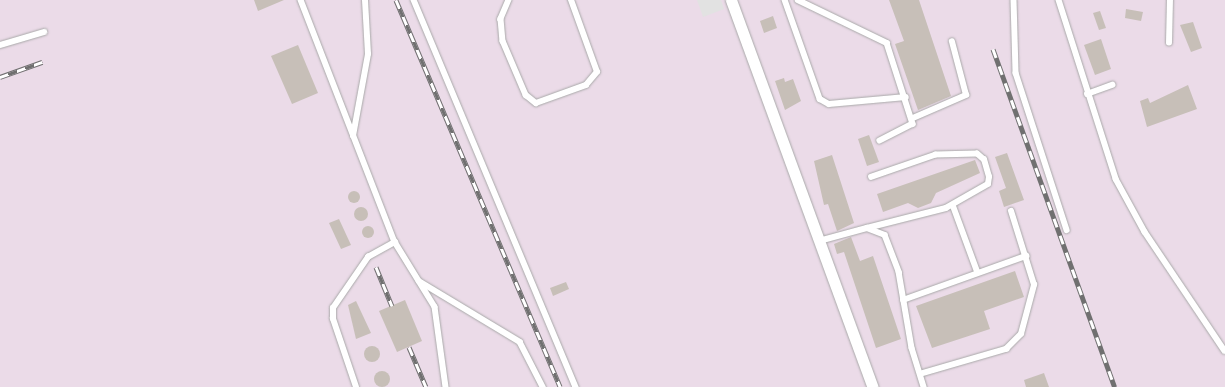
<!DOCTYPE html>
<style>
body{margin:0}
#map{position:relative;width:1225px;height:387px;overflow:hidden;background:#f2efe9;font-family:"Work Sans",sans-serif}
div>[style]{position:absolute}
.industrial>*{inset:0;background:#ebdbe8}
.parking>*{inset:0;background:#e2e2e2}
.building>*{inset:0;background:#c7bfb8}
.round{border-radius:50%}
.roads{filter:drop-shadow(0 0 1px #a9a9a9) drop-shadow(0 0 1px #a9a9a9)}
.lane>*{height:5.5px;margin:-2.75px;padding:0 2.75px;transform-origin:2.75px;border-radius:2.75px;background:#fff}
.street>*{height:11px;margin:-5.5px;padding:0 5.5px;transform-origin:5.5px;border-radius:5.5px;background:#fff}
.rail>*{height:5px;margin-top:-2.5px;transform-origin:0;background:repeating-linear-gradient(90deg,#fff 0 9px,#707070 0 18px);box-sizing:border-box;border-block:1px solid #707070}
span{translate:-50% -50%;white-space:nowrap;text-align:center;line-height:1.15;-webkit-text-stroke:4px #fff;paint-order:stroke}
</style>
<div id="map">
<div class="industrial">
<div style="clip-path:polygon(0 0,1225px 0,1225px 387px,0 387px)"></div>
</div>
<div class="parking">
<div style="clip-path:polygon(697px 0,721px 0,724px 9px,703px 17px)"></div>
</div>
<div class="building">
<div style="clip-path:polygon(254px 0,284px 0,258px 11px)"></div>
<div style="clip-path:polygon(889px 0,919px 0,951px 96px,918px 110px,895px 44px,904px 41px)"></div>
<div style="clip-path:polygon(1126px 9px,1143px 12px,1141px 21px,1125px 18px)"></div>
<div style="clip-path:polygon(1100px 11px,1106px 28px,1099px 30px,1093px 13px)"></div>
<div style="clip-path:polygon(773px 16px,777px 28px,764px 33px,760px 21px)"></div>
<div style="clip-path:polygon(1193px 22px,1202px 48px,1191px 52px,1180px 25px)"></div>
<div style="clip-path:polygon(1101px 39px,1111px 69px,1095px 75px,1084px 45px)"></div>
<div style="clip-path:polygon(298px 45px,318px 93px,292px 104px,271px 56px)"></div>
<div style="clip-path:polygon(784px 78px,785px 82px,793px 79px,801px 101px,785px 110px,775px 81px)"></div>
<div style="clip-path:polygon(1188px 85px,1197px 109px,1147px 127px,1140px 101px,1148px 98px,1150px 103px)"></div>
<div style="clip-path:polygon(869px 135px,879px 162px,867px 166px,858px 139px)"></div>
<div style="clip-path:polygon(1007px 153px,1024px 200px,1004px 207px,999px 191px,1006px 188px,995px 157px)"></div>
<div style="clip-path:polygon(832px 155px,854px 223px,837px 231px,828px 204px,824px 205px,814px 161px)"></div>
<div style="clip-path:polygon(975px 160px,980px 173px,936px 193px,931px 203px,918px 208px,908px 203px,883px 212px,877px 194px)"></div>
<div class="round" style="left:348px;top:191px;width:12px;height:12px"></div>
<div class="round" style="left:354px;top:207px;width:14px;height:14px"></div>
<div style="clip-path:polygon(339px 219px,351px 245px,341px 249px,329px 223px)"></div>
<div class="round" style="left:362px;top:226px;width:12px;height:12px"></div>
<div style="clip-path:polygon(851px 237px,860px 261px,873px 256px,901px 339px,876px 348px,844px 252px,837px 254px,834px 244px)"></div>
<div style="clip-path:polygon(1015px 271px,1024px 297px,984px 311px,990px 329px,932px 348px,916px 306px)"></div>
<div style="clip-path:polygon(566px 282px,569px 289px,553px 296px,550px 288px)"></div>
<div style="clip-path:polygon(405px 300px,422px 341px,397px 352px,379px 311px)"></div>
<div style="clip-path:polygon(356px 301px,371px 333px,356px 339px,348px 305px)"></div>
<div class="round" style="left:364px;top:346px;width:16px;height:16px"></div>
<div class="round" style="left:374px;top:371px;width:16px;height:16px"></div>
<div style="clip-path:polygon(1044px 373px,1049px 387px,1026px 387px,1024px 380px)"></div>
</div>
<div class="roads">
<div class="lane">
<div style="left:301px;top:0;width:260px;rotate:68.8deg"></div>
<div style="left:395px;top:242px;width:76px;rotate:58.4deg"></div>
<div style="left:435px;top:307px;width:81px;rotate:82.2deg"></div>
<div style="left:414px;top:0;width:420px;rotate:67.3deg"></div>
<div style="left:509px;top:0;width:21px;rotate:113deg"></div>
<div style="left:501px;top:19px;width:22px;rotate:85deg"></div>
<div style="left:503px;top:41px;width:59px;rotate:66.9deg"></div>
<div style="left:526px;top:95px;width:13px;rotate:39deg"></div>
<div style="left:536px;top:103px;width:53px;rotate:-19.8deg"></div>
<div style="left:586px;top:85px;width:17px;rotate:-50deg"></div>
<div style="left:597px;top:72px;width:77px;rotate:-109.9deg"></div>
<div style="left:785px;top:0;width:105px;rotate:70.5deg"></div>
<div style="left:820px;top:99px;width:10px;rotate:29deg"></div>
<div style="left:829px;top:104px;width:77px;rotate:-5.2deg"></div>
<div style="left:798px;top:0;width:99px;rotate:25.8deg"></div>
<div style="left:887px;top:43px;width:85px;rotate:72.2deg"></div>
<div style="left:913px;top:124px;width:37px;rotate:153deg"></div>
<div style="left:1014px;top:0;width:73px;rotate:88.4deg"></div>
<div style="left:1016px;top:73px;width:165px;rotate:72deg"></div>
<div style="left:1059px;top:0;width:188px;rotate:72.3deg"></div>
<div style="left:1116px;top:179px;width:60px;rotate:61.3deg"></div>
<div style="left:1145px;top:232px;width:143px;rotate:56.1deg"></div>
<div style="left:1169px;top:43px;width:43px;rotate:-88.7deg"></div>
<div style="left:0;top:45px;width:46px;rotate:-16.5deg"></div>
<div style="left:1087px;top:94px;width:27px;rotate:-20deg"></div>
<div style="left:913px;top:118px;width:58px;rotate:-23.5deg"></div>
<div style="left:966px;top:95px;width:55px;rotate:-104.8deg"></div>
<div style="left:353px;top:136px;width:83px;rotate:-79.6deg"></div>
<div style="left:368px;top:54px;width:54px;rotate:-93.2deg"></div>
<div style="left:953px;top:205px;width:72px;rotate:69.8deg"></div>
<div style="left:867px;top:228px;width:81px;rotate:-14.2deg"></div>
<div style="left:946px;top:208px;width:48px;rotate:-29.7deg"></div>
<div style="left:988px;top:184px;width:7px;rotate:-82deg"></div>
<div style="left:989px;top:177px;width:18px;rotate:-106deg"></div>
<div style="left:984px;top:160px;width:9px;rotate:-139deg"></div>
<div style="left:977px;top:154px;width:41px;rotate:178.6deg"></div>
<div style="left:936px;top:155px;width:68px;rotate:161deg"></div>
<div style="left:819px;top:241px;width:50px;rotate:-15.2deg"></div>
<div style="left:867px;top:228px;width:19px;rotate:21deg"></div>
<div style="left:885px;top:235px;width:40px;rotate:69deg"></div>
<div style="left:899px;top:272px;width:77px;rotate:80.3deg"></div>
<div style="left:912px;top:348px;width:41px;rotate:72.9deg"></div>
<div style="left:419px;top:281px;width:118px;rotate:31.1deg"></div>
<div style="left:520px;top:342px;width:51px;rotate:62.9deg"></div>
<div style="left:903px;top:300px;width:131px;rotate:-19.7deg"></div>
<div style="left:920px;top:374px;width:90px;rotate:-16.2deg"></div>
<div style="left:1006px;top:349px;width:21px;rotate:-45deg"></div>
<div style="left:1021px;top:334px;width:51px;rotate:-75.1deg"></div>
<div style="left:1034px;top:285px;width:77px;rotate:-107.3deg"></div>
<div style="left:356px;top:387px;width:72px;rotate:-108.7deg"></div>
<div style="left:333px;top:319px;width:11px;rotate:-90deg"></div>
<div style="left:333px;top:308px;width:62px;rotate:-55.5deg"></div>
<div style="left:368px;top:257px;width:31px;rotate:-29deg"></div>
</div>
<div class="street">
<div style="left:731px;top:0;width:412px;rotate:69.9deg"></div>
</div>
</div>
<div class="rail">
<div style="left:396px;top:0;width:420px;rotate:67deg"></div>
<div style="left:993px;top:49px;width:359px;rotate:70.2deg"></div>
<div style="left:0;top:77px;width:45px;rotate:-19.7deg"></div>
<div style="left:376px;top:267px;width:42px;rotate:67.7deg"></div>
<div style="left:409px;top:347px;width:43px;rotate:67deg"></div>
</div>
</div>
